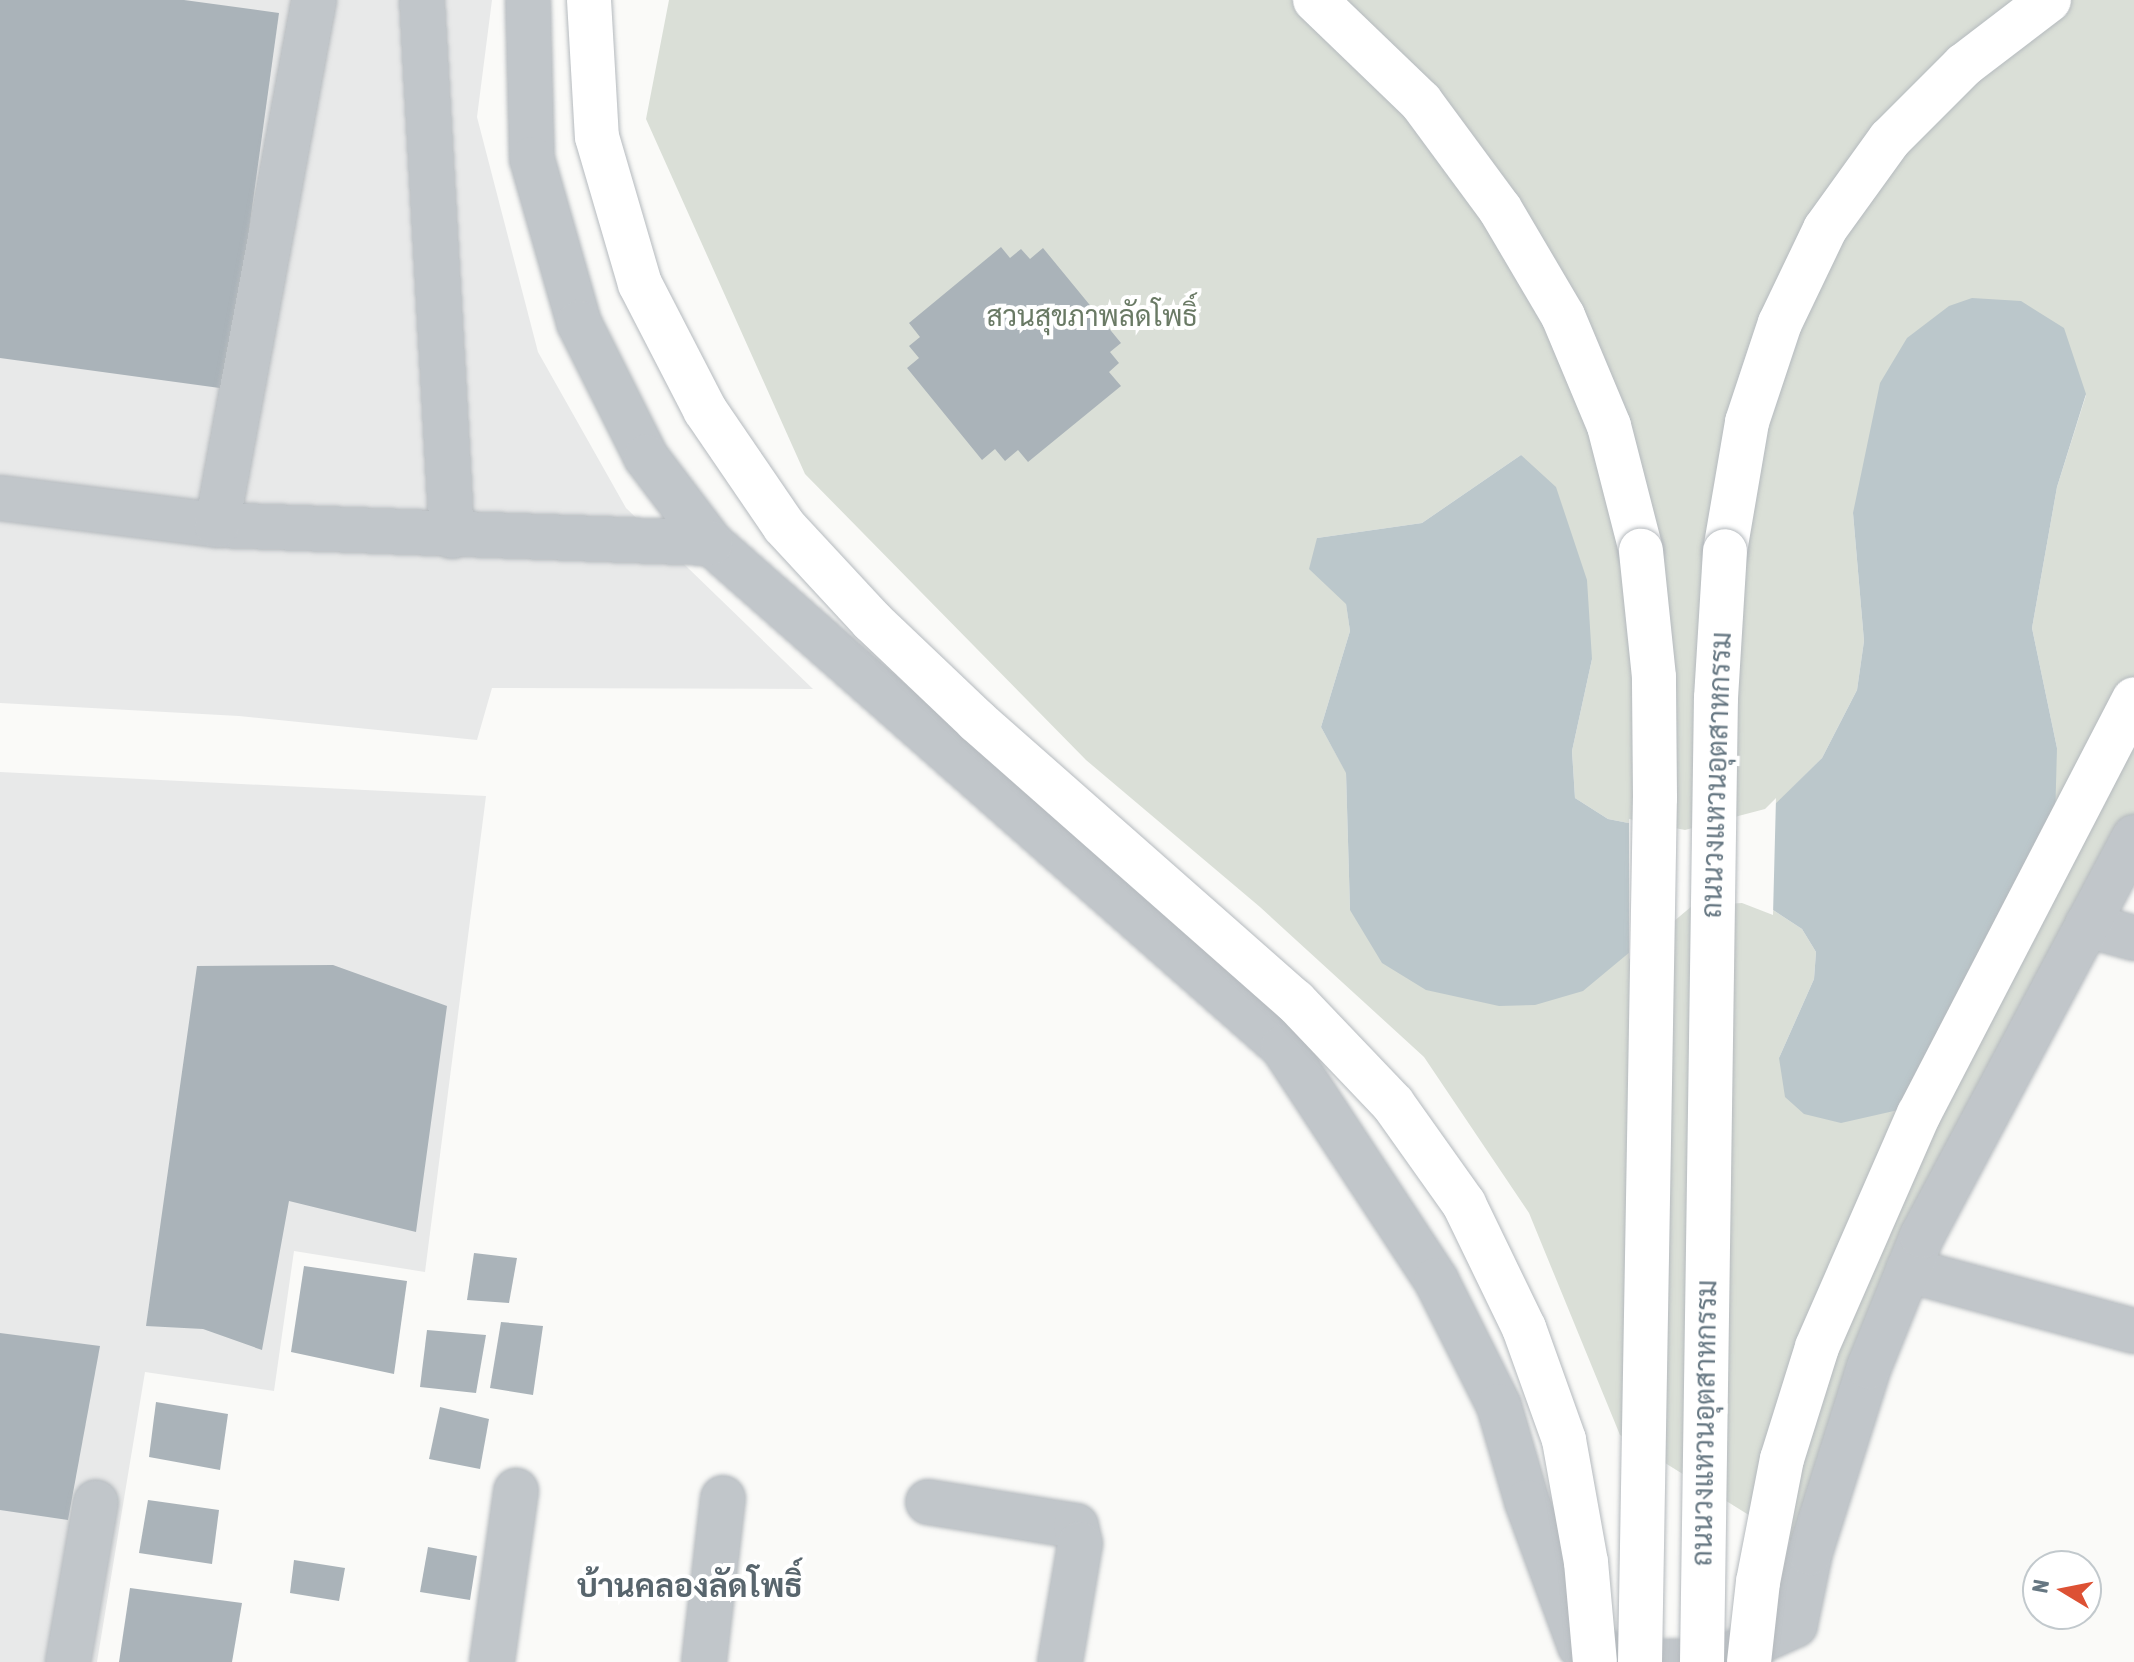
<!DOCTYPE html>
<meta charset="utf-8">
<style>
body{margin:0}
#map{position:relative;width:2134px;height:1662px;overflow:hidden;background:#fafaf8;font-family:"Asap Condensed",Sarabun,sans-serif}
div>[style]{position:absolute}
.built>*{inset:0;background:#e8e9e9}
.green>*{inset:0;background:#dadfd7}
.water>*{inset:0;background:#bbc7cb}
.pier>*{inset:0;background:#fafaf8}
.building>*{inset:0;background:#aab3b9}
.roads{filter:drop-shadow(0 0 2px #b5babe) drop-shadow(0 0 2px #b5babe)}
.minor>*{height:44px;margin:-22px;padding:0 22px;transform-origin:22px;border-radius:22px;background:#c1c6ca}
.major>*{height:44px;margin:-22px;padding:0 22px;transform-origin:22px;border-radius:22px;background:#fff}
.bridges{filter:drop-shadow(0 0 2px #b5babe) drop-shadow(0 0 2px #b5babe)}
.major-bridge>*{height:44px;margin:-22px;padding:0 22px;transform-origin:22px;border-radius:22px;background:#fff}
span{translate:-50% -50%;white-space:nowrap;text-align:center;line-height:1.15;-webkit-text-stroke:8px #fff;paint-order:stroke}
.park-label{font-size:28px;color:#6a7a65}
.street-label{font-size:28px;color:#667782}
.quarter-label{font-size:32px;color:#58656d;font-weight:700}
.north{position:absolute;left:2022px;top:1550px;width:80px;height:80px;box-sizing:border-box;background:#fff;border:2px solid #c2c9cd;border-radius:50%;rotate:280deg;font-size:22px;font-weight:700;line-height:32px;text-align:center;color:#667782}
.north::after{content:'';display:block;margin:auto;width:28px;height:36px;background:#dd5134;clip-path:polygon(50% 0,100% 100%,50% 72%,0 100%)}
</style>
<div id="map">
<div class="built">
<div style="clip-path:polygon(0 0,492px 0,477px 117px,538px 352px,626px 508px,813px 689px,492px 688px,477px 740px,239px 716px,0 703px)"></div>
<div style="clip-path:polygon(0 772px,486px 796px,425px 1272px,294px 1251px,274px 1391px,145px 1372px,97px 1662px,0 1662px)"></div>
</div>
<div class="green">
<div style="clip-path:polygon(evenodd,669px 0,2134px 0,2134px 837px,1922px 1236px,1810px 1553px,1620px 1435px,1529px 1213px,1424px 1057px,1260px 907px,1086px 760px,805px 474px,646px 119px,669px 0,2086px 395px,2057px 487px,2032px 628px,2057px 748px,1779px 1058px,1814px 979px,1816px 952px,1802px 929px,1770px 908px,1743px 899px,1350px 910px,1346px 772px,1321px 727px,1350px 631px,1346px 603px,1317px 538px,1422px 523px,1521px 455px,1592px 659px,1572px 751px,1575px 798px,1608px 819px,1685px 834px,1767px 813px,1822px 758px,1857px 690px,1864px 641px,1853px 513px,2086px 395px)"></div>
</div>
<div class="water">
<div style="clip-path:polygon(1972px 298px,2021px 301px,2064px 328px,2086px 394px,2057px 487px,2032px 628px,2057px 748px,2055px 821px,1916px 1106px,1841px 1123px,1804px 1114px,1785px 1097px,1779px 1058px,1814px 979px,1816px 952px,1802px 929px,1770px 908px,1743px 899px,1690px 902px,1583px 991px,1535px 1005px,1499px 1006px,1426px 990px,1382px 963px,1350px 910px,1346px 773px,1321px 727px,1350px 631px,1346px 604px,1309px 569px,1317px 538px,1422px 523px,1521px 455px,1556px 487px,1587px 580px,1592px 659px,1572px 751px,1575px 798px,1608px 819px,1685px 834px,1766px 813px,1822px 758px,1857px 690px,1864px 641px,1853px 513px,1880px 383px,1907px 338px,1949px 306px)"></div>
</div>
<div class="pier">
<div style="clip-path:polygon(1776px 798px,1773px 915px,1742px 903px,1692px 906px,1629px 959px,1629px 819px,1685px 830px,1765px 809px)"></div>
</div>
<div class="building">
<div style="clip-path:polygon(0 0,184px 0,279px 13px,227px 389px,0 358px)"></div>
<div style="clip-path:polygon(1001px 247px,1010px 258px,1021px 249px,1030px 259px,1043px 248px,1121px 343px,1110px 352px,1119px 363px,1109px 372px,1121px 386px,1028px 462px,1018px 450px,1005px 461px,995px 449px,982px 460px,907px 368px,919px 358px,909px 346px,920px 337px,909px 323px)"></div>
<div style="clip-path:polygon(333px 965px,447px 1006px,416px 1232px,289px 1201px,262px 1350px,203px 1329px,146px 1326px,197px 966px)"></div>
<div style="clip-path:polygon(474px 1253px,517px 1258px,509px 1303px,467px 1300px)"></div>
<div style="clip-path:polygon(304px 1266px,407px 1281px,394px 1374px,291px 1352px)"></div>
<div style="clip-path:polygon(501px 1322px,543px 1326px,533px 1395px,490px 1388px)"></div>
<div style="clip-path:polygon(427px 1330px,486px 1335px,476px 1393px,420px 1387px)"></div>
<div style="clip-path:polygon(0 1333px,100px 1346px,68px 1520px,0 1510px)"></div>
<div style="clip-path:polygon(156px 1402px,228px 1414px,220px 1470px,149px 1457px)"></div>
<div style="clip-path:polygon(440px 1407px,489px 1419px,480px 1469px,429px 1459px)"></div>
<div style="clip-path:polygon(148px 1500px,219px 1510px,212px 1564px,139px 1553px)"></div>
<div style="clip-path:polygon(428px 1547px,477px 1556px,470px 1600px,420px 1592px)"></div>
<div style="clip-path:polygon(294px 1560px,345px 1568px,339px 1601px,290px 1593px)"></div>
<div style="clip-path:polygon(130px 1588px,242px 1603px,232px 1662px,119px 1662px)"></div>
</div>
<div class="roads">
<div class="minor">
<div style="left:422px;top:0;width:537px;rotate:86.8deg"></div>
<div style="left:528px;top:0;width:159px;rotate:88.6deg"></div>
<div style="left:532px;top:159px;width:171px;rotate:74deg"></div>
<div style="left:579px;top:323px;width:150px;rotate:63.4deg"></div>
<div style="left:646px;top:457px;width:108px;rotate:52.9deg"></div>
<div style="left:711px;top:543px;width:762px;rotate:41.38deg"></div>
<div style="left:1283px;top:1047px;width:279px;rotate:56.7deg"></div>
<div style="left:1436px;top:1280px;width:141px;rotate:63.4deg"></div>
<div style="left:1499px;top:1406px;width:100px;rotate:73.7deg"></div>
<div style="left:1527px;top:1502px;width:153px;rotate:69.8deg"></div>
<div style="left:1580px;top:1646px;width:26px;rotate:13deg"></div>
<div style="left:0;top:498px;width:219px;rotate:7.1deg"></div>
<div style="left:217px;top:525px;width:494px;rotate:2.1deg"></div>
<div style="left:217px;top:525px;width:534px;rotate:-79.53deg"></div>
<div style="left:2087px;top:925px;width:49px;rotate:15.5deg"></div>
<div style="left:1908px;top:1270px;width:234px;rotate:15.1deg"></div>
<div style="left:928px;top:1502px;width:150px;rotate:9.2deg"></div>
<div style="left:1076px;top:1526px;width:18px;rotate:77deg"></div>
<div style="left:1080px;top:1544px;width:120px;rotate:99.6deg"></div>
<div style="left:68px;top:1662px;width:162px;rotate:-80.1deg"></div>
<div style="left:492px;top:1662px;width:173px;rotate:-82deg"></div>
<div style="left:704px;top:1662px;width:165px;rotate:-83.4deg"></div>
<div style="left:1655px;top:1662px;width:61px;rotate:-0.9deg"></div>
<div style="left:1716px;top:1661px;width:87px;rotate:-24.5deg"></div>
<div style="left:1795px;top:1625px;width:74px;rotate:-78.2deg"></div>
<div style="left:1810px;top:1553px;width:195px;rotate:-72.4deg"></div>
<div style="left:1869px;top:1367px;width:141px;rotate:-68deg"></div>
<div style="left:1922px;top:1236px;width:452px;rotate:-62deg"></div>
</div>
<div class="major">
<div style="left:1315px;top:0;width:147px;rotate:43.9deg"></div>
<div style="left:1421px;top:102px;width:133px;rotate:53.6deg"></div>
<div style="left:1500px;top:209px;width:124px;rotate:59.5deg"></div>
<div style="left:1563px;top:316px;width:119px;rotate:67.3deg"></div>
<div style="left:1609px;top:426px;width:129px;rotate:75.6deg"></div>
<div style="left:1725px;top:551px;width:131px;rotate:-80.3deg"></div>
<div style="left:1747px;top:422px;width:104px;rotate:-71.6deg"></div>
<div style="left:1780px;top:323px;width:104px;rotate:-64.4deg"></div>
<div style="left:1825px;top:229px;width:111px;rotate:-54.2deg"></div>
<div style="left:1890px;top:139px;width:105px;rotate:-45deg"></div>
<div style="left:1964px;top:65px;width:107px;rotate:-37.4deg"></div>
</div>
</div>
<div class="bridges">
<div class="major-bridge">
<div style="left:589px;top:0;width:137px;rotate:86.7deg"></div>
<div style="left:597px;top:137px;width:153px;rotate:73.7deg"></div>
<div style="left:640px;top:284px;width:142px;rotate:62.7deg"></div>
<div style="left:705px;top:410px;width:140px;rotate:55.7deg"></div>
<div style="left:784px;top:526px;width:129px;rotate:47.2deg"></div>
<div style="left:872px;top:621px;width:145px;rotate:43.6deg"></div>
<div style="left:977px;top:721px;width:424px;rotate:41.4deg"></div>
<div style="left:1295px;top:1001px;width:142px;rotate:46.4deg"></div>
<div style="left:1393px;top:1104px;width:123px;rotate:54.6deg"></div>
<div style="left:1464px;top:1204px;width:138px;rotate:64.2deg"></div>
<div style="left:1524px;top:1328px;width:119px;rotate:70.3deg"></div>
<div style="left:1564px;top:1440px;width:124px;rotate:79.8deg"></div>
<div style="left:1586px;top:1562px;width:100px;rotate:84.9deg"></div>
<div style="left:1640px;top:1662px;width:864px;rotate:-89.01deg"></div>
<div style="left:1655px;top:798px;width:121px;rotate:-90.5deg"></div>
<div style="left:1654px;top:677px;width:127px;rotate:-95.9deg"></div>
<div style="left:1702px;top:1662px;width:964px;rotate:-89.17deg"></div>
<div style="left:1716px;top:698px;width:147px;rotate:-86.5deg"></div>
<div style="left:1749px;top:1662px;width:81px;rotate:-83.6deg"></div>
<div style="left:1758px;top:1582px;width:125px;rotate:-79deg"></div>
<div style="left:1782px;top:1459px;width:117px;rotate:-72.6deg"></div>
<div style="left:1817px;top:1347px;width:254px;rotate:-66.4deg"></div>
<div style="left:1919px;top:1114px;width:467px;rotate:-62.6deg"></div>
</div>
</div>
<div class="park-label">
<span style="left:1092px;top:316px">สวนสุขภาพลัดโพธิ์</span>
</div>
<div class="street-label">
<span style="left:1716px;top:775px;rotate:-88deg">ถนนวงแหวนอุตสาหกรรม</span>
<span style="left:1704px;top:1423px;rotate:-89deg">ถนนวงแหวนอุตสาหกรรม</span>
</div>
<div class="quarter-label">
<span style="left:690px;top:1586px">บ้านคลองลัดโพธิ์</span>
</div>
<div class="north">N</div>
</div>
